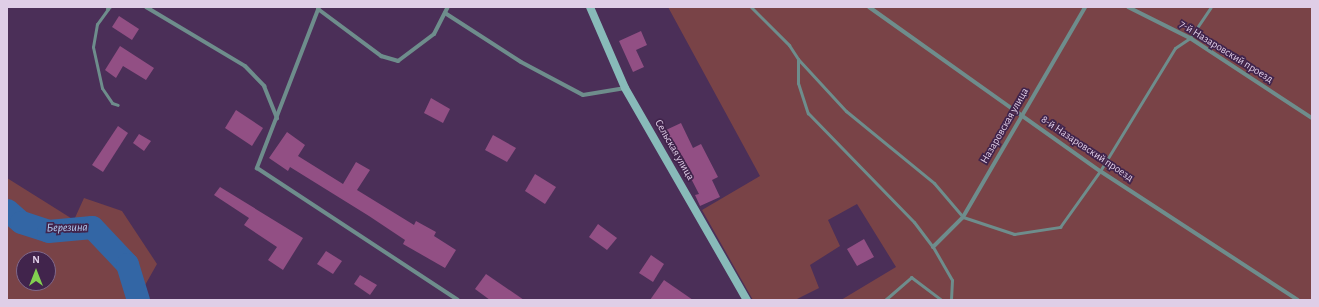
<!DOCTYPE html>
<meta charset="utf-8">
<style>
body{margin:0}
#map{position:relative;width:1319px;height:307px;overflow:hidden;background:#4b2f58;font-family:"Alegreya Sans",sans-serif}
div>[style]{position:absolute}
.green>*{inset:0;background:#794347}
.river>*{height:23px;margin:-11.5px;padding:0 11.5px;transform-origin:11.5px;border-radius:11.5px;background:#3366a5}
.building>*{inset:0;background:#924f84}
.lane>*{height:3px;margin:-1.5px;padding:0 1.5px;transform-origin:1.5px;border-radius:1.5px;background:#6e8d8c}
.street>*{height:4px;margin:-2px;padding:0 2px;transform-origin:2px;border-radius:2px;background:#6e8d8c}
.secondary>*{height:8px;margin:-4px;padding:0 4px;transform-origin:4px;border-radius:4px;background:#88bab9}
span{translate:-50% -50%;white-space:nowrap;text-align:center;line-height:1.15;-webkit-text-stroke:3.5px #41244c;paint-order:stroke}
.street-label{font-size:11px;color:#dfcee7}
.water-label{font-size:12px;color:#b4cff3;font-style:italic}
.frame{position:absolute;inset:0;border:8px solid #dfcee7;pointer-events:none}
.north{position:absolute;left:16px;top:251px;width:40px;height:40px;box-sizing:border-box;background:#41244c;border:1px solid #80688a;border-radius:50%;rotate:0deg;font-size:11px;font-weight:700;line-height:16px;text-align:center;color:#dfcee7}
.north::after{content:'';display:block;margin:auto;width:14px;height:18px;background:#82d050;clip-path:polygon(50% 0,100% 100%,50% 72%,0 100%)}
</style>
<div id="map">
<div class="green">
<div style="clip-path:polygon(668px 7px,1312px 7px,1312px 300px,841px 300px,896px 267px,857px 204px,828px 220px,840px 246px,810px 265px,819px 288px,795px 300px,753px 300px,702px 210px,760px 176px)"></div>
<div style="clip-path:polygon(evenodd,7px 178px,74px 220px,84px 198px,122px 211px,157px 264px,140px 294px,146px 300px,7px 300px,7px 178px,24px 259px,48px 259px,48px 283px,24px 283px,24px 259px)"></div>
</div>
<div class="river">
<div style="left:7px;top:210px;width:18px;rotate:41deg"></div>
<div style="left:21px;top:222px;width:28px;rotate:18deg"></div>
<div style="left:48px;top:231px;width:44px;rotate:-5.2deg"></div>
<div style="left:92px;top:227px;width:51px;rotate:46.6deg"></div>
<div style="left:127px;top:264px;width:38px;rotate:73deg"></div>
</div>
<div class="building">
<div style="clip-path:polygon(119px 16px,139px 29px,132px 40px,112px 27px)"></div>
<div style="clip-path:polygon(641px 31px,647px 45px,636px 50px,644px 67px,633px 72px,619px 41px)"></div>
<div style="clip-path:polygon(120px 46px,154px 68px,146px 80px,123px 66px,116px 78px,105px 70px)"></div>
<div style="clip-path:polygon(431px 98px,450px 109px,443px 123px,424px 113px)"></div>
<div style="clip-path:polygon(236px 110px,263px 128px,252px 146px,225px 128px)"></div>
<div style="clip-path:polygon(681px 123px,693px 148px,701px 144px,718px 177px,712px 180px,720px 197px,700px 206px,695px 195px,699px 194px,666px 130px)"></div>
<div style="clip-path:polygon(118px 126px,128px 133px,103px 172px,92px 165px)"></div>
<div style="clip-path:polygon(287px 132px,305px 145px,298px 156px,343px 184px,356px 162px,370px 170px,357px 190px,414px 225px,416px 221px,436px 232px,434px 236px,456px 250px,445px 268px,403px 244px,405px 240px,369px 216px,290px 167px,288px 171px,269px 158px)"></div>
<div style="clip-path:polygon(139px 134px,151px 141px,144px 151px,133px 143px)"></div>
<div style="clip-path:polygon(493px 135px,516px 148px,507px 162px,485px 150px)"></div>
<div style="clip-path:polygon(535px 174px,556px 187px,545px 204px,525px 191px)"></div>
<div style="clip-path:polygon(220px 187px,303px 238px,283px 270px,268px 260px,277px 247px,244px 225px,249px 218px,214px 195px)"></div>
<div style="clip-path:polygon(598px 224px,617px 238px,607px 250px,589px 237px)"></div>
<div style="clip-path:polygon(864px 239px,874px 257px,857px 266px,847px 249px)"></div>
<div style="clip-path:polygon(326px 251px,342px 261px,333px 274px,317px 264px)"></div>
<div style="clip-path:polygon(651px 255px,664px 264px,653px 282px,639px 273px)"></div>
<div style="clip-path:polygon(486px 274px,524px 300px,490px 300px,475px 289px)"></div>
<div style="clip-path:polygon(360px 275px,377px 285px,370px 295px,354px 284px)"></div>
<div style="clip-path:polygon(664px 280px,693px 300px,650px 300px)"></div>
</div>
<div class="lane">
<div style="left:751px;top:7px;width:54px;rotate:45deg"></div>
<div style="left:789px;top:45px;width:17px;rotate:57deg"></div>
<div style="left:798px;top:59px;width:24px;rotate:90deg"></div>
<div style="left:798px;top:83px;width:32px;rotate:72deg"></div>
<div style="left:808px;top:113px;width:152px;rotate:45.8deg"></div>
<div style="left:914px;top:222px;width:31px;rotate:53deg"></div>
<div style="left:933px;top:247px;width:38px;rotate:60deg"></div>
<div style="left:952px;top:280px;width:20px;rotate:93deg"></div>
<div style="left:108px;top:9px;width:19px;rotate:126deg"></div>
<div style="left:97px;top:24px;width:23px;rotate:100deg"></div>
<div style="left:93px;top:47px;width:42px;rotate:77.6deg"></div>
<div style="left:102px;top:88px;width:18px;rotate:56deg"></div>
<div style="left:112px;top:103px;width:6px;rotate:18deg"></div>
<div style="left:798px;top:59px;width:71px;rotate:47.3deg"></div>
<div style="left:846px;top:111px;width:114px;rotate:39.3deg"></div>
<div style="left:934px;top:183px;width:45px;rotate:49.5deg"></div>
<div style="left:963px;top:217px;width:54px;rotate:18.4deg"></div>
<div style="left:1014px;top:234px;width:47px;rotate:-8.7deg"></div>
<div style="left:1060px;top:227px;width:69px;rotate:-54.5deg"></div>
<div style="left:1100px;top:171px;width:144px;rotate:-58.6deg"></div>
<div style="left:1175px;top:48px;width:18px;rotate:-34deg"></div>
<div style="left:1190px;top:38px;width:37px;rotate:-56deg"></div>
<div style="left:885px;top:300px;width:35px;rotate:-41deg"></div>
<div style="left:911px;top:277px;width:38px;rotate:37deg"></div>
</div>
<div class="street">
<div style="left:146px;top:7px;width:115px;rotate:30.8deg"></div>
<div style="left:245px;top:66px;width:28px;rotate:46deg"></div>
<div style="left:264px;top:86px;width:35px;rotate:68deg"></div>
<div style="left:319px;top:7px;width:173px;rotate:111.1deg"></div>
<div style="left:257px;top:168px;width:240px;rotate:33.3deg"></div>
<div style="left:869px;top:7px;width:283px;rotate:35.4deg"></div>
<div style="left:1100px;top:171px;width:236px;rotate:33.1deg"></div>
<div style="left:1128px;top:7px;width:69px;rotate:26.6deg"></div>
<div style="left:1190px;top:38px;width:146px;rotate:33.3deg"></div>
<div style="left:108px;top:9px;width:3px;rotate:-45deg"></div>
<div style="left:318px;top:9px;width:79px;rotate:36.7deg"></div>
<div style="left:381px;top:56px;width:18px;rotate:16deg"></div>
<div style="left:398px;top:61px;width:45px;rotate:-36.9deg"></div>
<div style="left:434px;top:34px;width:30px;rotate:-63deg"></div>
<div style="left:445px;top:13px;width:90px;rotate:32.8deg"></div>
<div style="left:521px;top:62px;width:70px;rotate:28deg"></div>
<div style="left:583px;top:95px;width:43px;rotate:-9.5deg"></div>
<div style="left:933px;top:247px;width:42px;rotate:-45deg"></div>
<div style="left:963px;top:217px;width:243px;rotate:-59.8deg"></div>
</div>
<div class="secondary">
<div style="left:590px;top:7px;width:88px;rotate:66.6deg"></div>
<div style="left:625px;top:88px;width:245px;rotate:60.1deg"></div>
</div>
<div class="street-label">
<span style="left:1226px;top:52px;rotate:32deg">7-й Назаровский проезд</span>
<span style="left:1005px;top:126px;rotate:-60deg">Назаровская улица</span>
<span style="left:1087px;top:149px;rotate:34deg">8-й Назаровский проезд</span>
<span style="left:674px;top:150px;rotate:60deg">Сельская улица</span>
</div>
<div class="water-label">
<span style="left:67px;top:228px;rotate:-1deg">Березина</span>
</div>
<div class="frame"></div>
<div class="north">N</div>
</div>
